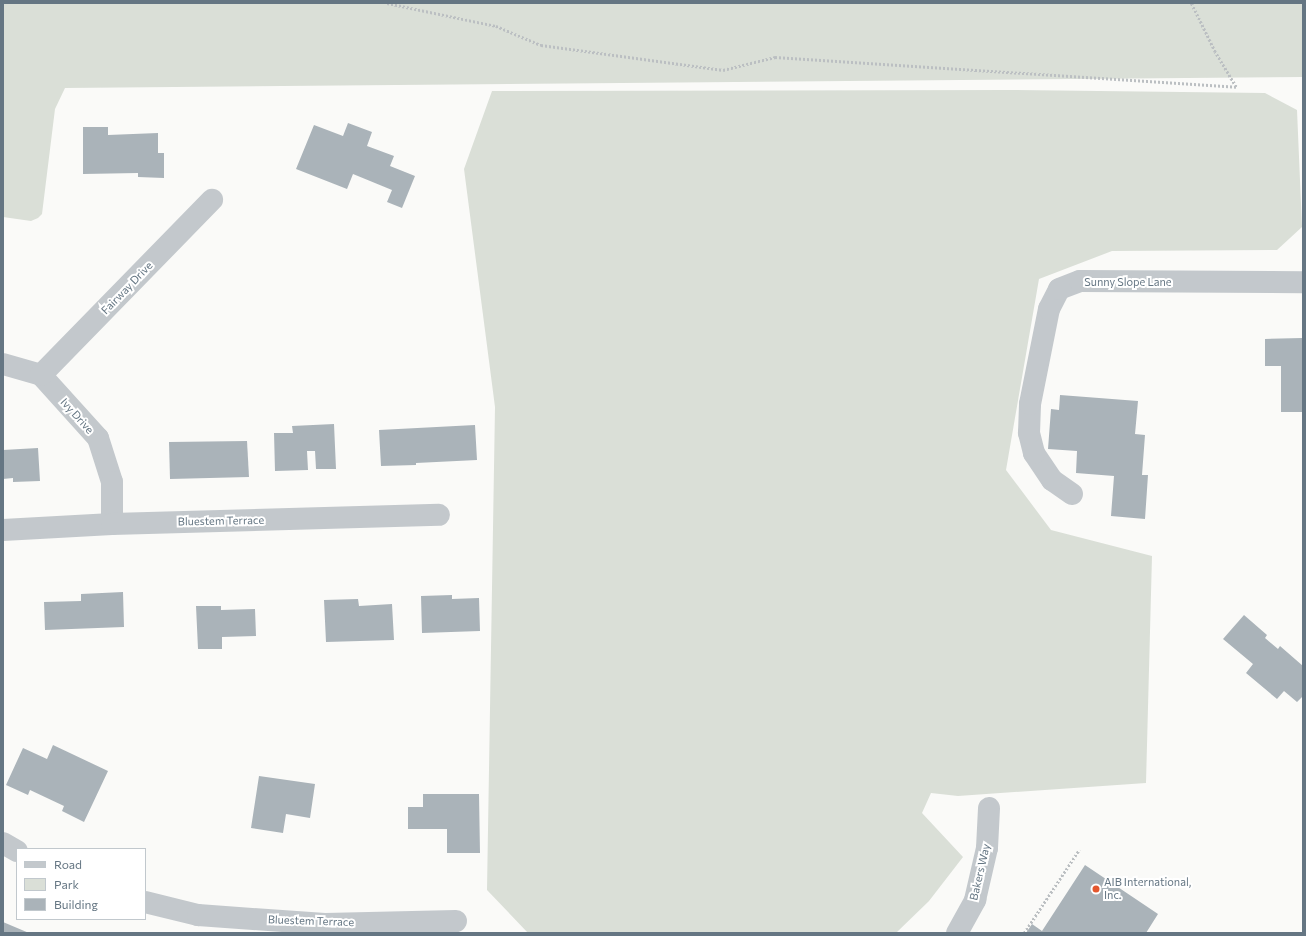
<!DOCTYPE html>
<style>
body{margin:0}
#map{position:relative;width:1306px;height:936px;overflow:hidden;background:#fafaf8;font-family:Commissioner,sans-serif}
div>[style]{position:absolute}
.green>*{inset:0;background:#dadfd7}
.building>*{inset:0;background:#aab3b9}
.path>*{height:2.5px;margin-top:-1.25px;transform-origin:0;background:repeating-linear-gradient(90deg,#bbbfc2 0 2px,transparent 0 4px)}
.minor>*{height:22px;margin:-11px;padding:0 11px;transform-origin:11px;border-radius:11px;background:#c3c8cc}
.dots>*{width:11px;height:11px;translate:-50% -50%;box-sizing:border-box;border:2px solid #fff;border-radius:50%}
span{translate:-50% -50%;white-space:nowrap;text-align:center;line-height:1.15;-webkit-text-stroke:4px #fff;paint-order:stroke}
.street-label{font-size:11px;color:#657683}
.poi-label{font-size:11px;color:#657683}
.left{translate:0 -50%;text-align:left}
.frame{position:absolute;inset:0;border:4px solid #657683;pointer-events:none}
.legend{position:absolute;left:16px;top:848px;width:130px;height:72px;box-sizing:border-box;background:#fff;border:1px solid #c1c8cd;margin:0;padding:5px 7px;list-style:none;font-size:12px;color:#657683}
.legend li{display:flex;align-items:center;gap:8px;height:20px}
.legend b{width:20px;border:1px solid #c1c8cd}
</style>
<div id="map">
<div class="green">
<div style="clip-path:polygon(3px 3px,1303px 3px,1303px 77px,65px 88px,55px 109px,42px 214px,38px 218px,31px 221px,3px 217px)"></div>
<div style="clip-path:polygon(1009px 90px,1265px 93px,1297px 110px,1302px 227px,1277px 250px,1112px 251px,1039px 279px,1006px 470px,1051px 530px,1152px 556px,1146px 783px,958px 796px,931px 793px,922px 813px,963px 857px,929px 901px,896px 933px,528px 933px,487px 890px,495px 407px,464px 169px,492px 91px)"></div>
</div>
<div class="building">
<div style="clip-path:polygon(348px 123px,372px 132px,367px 146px,394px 156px,390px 166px,415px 176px,402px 208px,387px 202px,392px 190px,353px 174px,347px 189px,296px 169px,314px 125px,343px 136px)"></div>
<div style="clip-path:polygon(83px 127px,108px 127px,108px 135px,158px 133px,158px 153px,164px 153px,164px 178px,138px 177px,138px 173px,83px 174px)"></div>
<div style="clip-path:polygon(1302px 338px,1303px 412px,1281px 412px,1281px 366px,1265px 366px,1265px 339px)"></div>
<div style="clip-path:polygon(1060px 395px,1138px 401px,1135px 434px,1145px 435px,1142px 475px,1148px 475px,1145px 519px,1111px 516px,1114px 476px,1076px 473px,1077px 451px,1048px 449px,1051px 409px,1059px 410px)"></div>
<div style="clip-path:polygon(334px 424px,336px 469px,316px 469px,315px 451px,307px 451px,308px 470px,275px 471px,274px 433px,293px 433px,292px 426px)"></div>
<div style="clip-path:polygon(475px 425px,477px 460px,416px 463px,416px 465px,381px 466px,379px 430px)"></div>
<div style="clip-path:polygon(247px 441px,249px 477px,170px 479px,169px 442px)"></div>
<div style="clip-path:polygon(38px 448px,40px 481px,13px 482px,13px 478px,3px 479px,3px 450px)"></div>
<div style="clip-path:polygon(123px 592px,124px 627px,45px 630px,44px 602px,81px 601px,81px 594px)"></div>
<div style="clip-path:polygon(452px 595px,452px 599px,479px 598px,480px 631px,422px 633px,421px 596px)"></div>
<div style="clip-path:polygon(358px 599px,359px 606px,392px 604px,394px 640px,326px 642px,324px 600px)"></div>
<div style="clip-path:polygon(196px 606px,221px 606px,221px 610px,255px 609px,256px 636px,222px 637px,222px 649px,198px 649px)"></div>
<div style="clip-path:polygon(1244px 615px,1267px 635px,1265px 638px,1278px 649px,1280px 646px,1303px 666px,1303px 696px,1297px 702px,1284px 691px,1277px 699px,1246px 673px,1253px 664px,1223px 639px)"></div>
<div style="clip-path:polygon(53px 745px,108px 771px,84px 822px,62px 811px,64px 806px,30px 790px,28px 795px,6px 785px,23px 748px,47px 759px)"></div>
<div style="clip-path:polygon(259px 776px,315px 784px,310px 818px,286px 814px,283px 833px,251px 828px)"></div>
<div style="clip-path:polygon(423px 794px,479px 794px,480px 853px,447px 853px,447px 829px,408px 829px,408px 807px,423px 807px)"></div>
<div style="clip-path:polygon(1085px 865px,1158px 914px,1146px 933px,1026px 933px,1032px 924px,1042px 931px)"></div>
<div style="clip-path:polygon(3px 922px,29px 933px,3px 933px)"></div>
</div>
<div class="path">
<div style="left:387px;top:3px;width:111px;rotate:11.9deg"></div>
<div style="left:496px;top:26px;width:49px;rotate:22.9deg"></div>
<div style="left:541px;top:45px;width:184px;rotate:7.8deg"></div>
<div style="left:723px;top:70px;width:54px;rotate:-14deg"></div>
<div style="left:775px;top:57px;width:462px;rotate:3.7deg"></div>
<div style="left:1236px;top:87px;width:41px;rotate:-121deg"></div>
<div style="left:1215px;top:52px;width:55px;rotate:-116.1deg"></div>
<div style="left:1024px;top:933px;width:100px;rotate:-56.5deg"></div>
</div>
<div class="minor">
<div style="left:3px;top:364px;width:40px;rotate:16deg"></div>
<div style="left:41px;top:375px;width:85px;rotate:47.9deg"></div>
<div style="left:98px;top:438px;width:46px;rotate:72.3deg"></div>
<div style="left:112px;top:482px;width:42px;rotate:90deg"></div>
<div style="left:41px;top:375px;width:245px;rotate:-45.7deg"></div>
<div style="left:1072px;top:494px;width:24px;rotate:-145deg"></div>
<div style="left:1052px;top:480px;width:32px;rotate:-124deg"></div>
<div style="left:1034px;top:453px;width:21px;rotate:-104deg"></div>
<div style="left:1029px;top:433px;width:29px;rotate:-88deg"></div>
<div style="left:1030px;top:404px;width:97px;rotate:-78.7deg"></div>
<div style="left:1049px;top:309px;width:22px;rotate:-63deg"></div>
<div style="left:1059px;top:289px;width:22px;rotate:-21deg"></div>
<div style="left:1080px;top:281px;width:223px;rotate:0.3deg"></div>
<div style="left:3px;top:530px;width:109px;rotate:-3.2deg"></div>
<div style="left:112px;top:524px;width:327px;rotate:-1.6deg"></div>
<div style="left:3px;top:843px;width:16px;rotate:30deg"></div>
<div style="left:145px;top:902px;width:55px;rotate:13.8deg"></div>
<div style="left:198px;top:915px;width:127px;rotate:4.1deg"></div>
<div style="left:325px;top:924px;width:131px;rotate:-1.3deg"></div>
<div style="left:957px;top:933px;width:38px;rotate:-61deg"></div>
<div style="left:975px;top:900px;width:53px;rotate:-77deg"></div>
<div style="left:987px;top:848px;width:40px;rotate:-87.1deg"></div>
</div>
<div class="dots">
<div style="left:1096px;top:889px;background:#e4572e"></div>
</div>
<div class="street-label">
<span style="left:1128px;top:282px">Sunny Slope Lane</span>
<span style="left:127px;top:288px;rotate:-46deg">Fairway Drive</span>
<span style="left:77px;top:416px;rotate:48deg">Ivy Drive</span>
<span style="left:221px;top:521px;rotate:-1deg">Bluestem Terrace</span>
<span style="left:980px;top:872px;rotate:-77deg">Bakers Way</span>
<span style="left:311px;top:921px;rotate:2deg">Bluestem Terrace</span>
</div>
<div class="poi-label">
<span class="left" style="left:1104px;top:889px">AIB International,<br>Inc.</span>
</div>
<div class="frame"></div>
<ul class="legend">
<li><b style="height:5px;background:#c3c8cc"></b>Road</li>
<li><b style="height:11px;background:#dadfd7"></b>Park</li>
<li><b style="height:11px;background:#aab3b9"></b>Building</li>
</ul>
</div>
